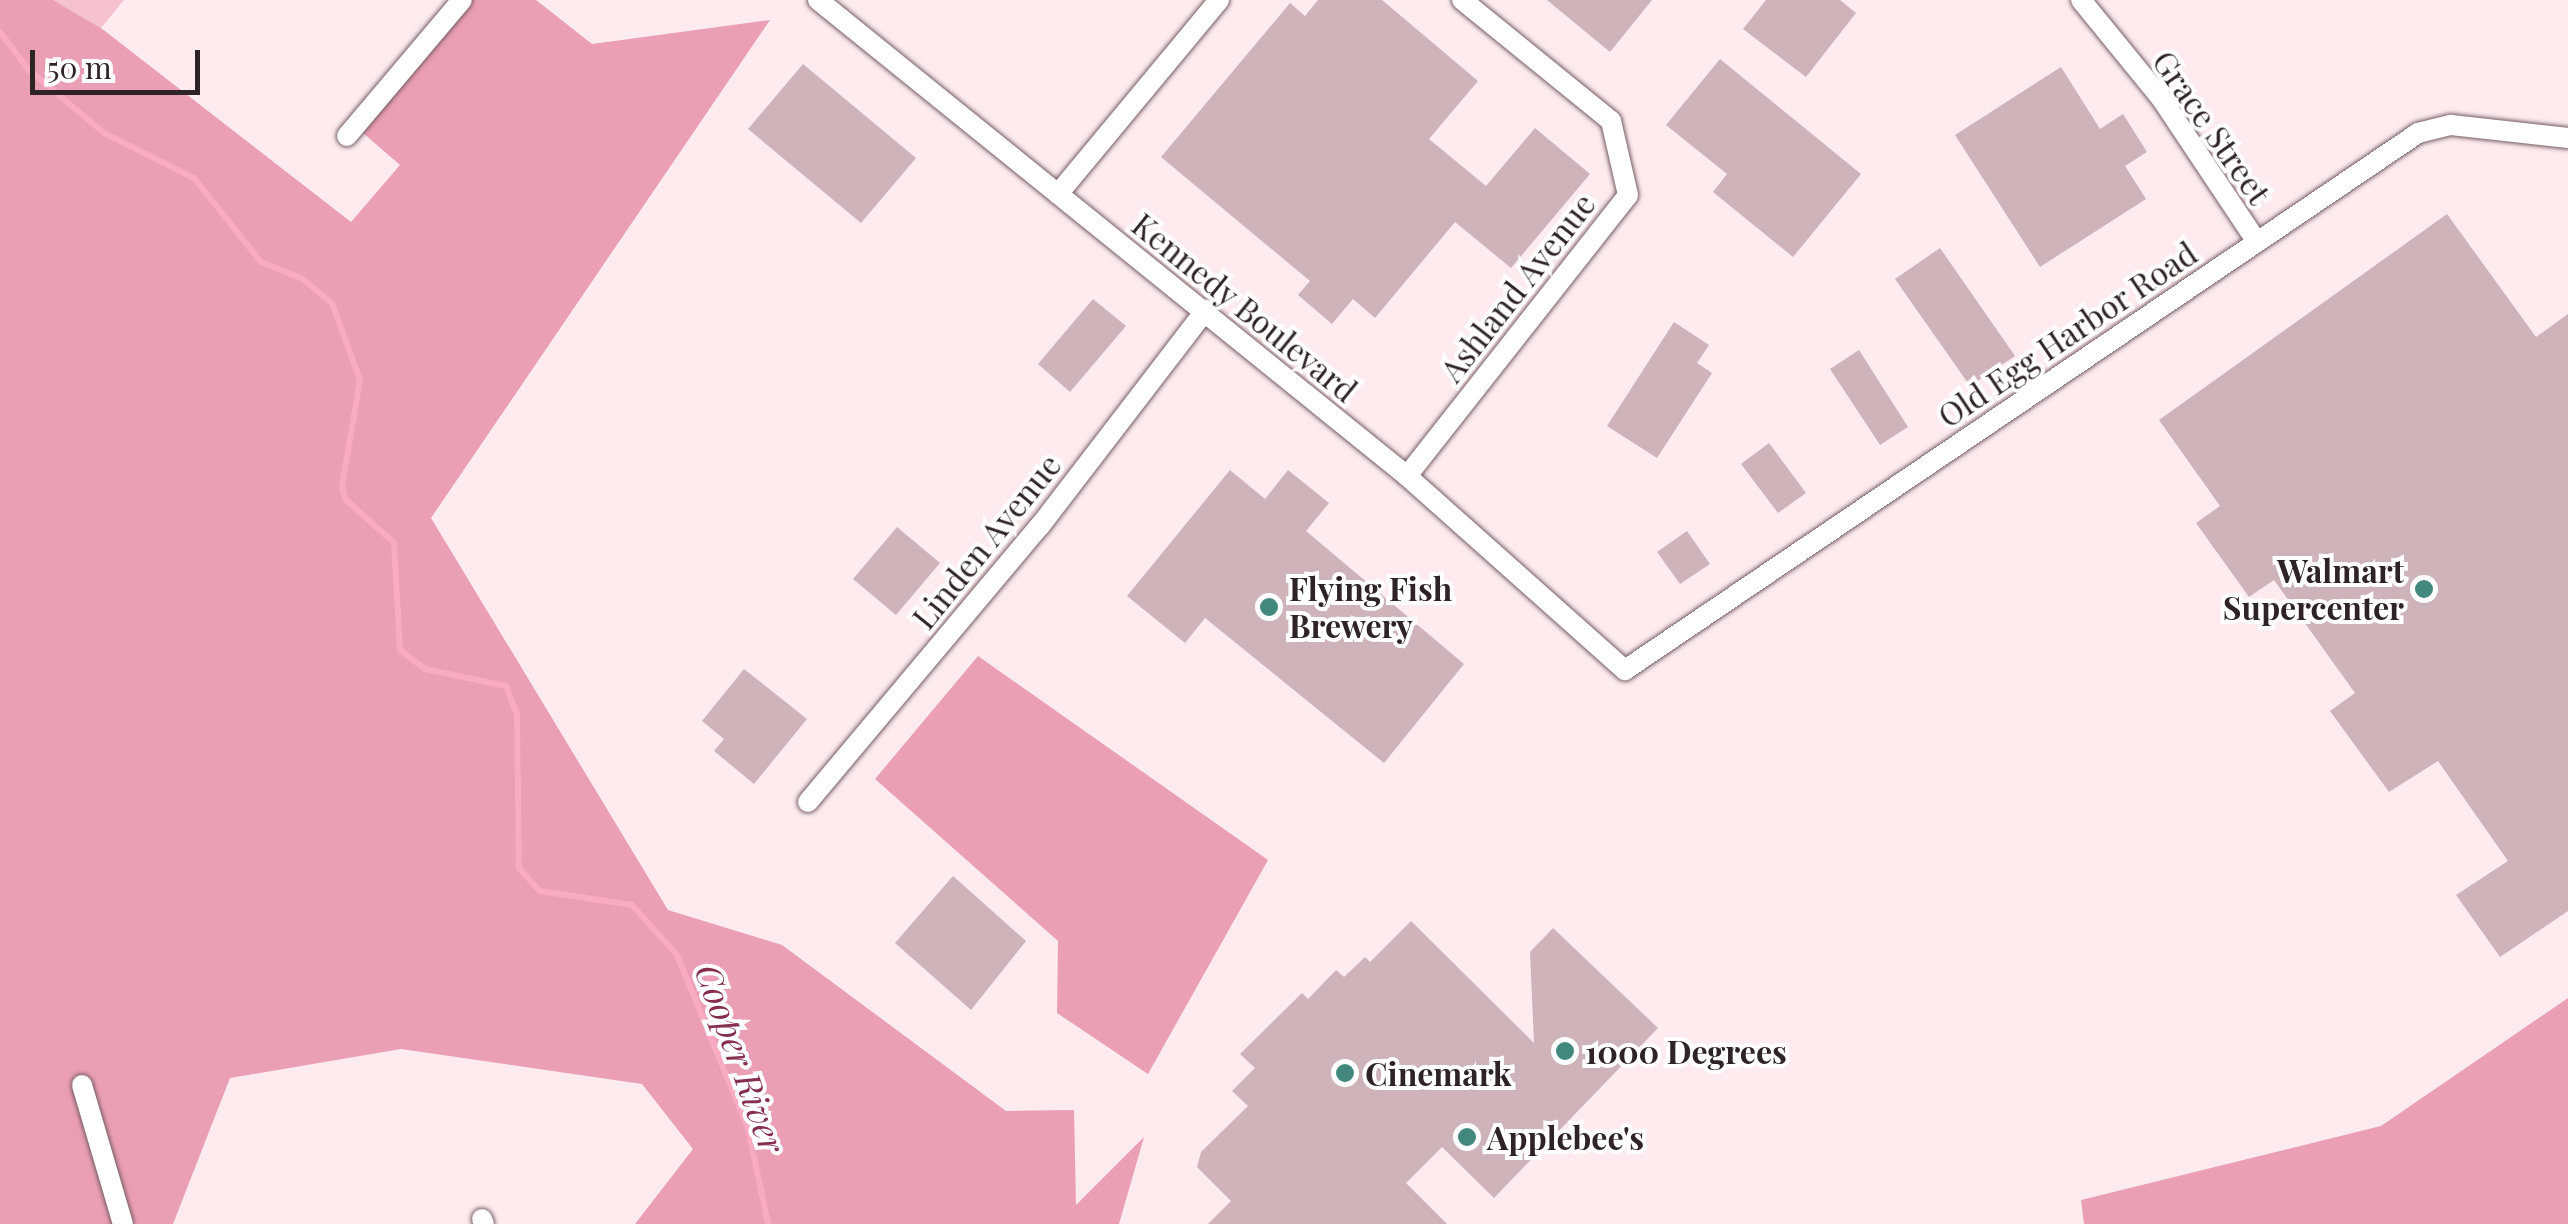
<!DOCTYPE html>
<style>
body{margin:0}
#map{position:relative;width:2568px;height:1224px;overflow:hidden;background:#fdebef;font-family:"Playfair Display",serif}
div>[style]{position:absolute}
.green>*{inset:0;background:#f5c1cf}
.forest>*{inset:0;background:#eb9fb4}
.stream>*{height:6px;margin:-3px;padding:0 3px;transform-origin:3px;border-radius:3px;background:#f8abc1}
.building>*{inset:0;background:#cfb3ba}
.roads{filter:drop-shadow(0 0 2px #765d64) drop-shadow(0 0 2px #765d64)}
.minor>*{height:20px;margin:-10px;padding:0 10px;transform-origin:10px;border-radius:10px;background:#fff}
.dots>*{width:28px;height:28px;translate:-50% -50%;box-sizing:border-box;border:5px solid #fff;border-radius:50%}
span{translate:-50% -50%;white-space:nowrap;text-align:center;line-height:1.15;-webkit-text-stroke:8px #fff;paint-order:stroke}
.street-label{font-size:32px;color:#2e2326}
.poi-label{font-size:32px;color:#2e2326;font-weight:700}
.right{translate:-100% -50%;text-align:right}
.left{translate:0 -50%;text-align:left}
.water-label{font-size:35px;color:#862e4e;font-style:italic}
.scale{position:absolute;left:30px;top:50px;width:170px;height:45px;box-sizing:border-box;border:5px solid #2e2326;border-top:0;padding-left:12px;font-size:30px;line-height:35px;white-space:nowrap;color:#2e2326;-webkit-text-stroke:8px #fff;paint-order:stroke}
</style>
<div id="map">
<div class="green">
<div style="clip-path:polygon(53px 0,124px 0,101px 28px)"></div>
</div>
<div class="forest">
<div style="clip-path:polygon(0 0,53px 0,101px 28px,351px 222px,400px 165px,355px 126px,465px 0,536px 0,592px 44px,770px 20px,431px 518px,668px 910px,782px 945px,1006px 1111px,1074px 1110px,1076px 1205px,1144px 1137px,1119px 1224px,635px 1224px,693px 1149px,642px 1084px,401px 1049px,230px 1078px,173px 1224px,0 1224px)"></div>
<div style="clip-path:polygon(978px 656px,1268px 860px,1148px 1074px,1057px 1013px,1058px 941px,875px 779px)"></div>
<div style="clip-path:polygon(2568px 998px,2568px 1224px,2084px 1224px,2081px 1200px,2381px 1126px)"></div>
</div>
<div class="stream">
<div style="left:0;top:32px;width:48px;rotate:52.7deg"></div>
<div style="left:29px;top:70px;width:98px;rotate:40deg"></div>
<div style="left:104px;top:133px;width:101px;rotate:26.6deg"></div>
<div style="left:194px;top:178px;width:107px;rotate:51.4deg"></div>
<div style="left:261px;top:262px;width:45px;rotate:22deg"></div>
<div style="left:303px;top:279px;width:38px;rotate:40deg"></div>
<div style="left:332px;top:303px;width:82px;rotate:70deg"></div>
<div style="left:360px;top:380px;width:108px;rotate:99.6deg"></div>
<div style="left:342px;top:486px;width:13px;rotate:77deg"></div>
<div style="left:345px;top:499px;width:66px;rotate:41.9deg"></div>
<div style="left:394px;top:543px;width:107px;rotate:86.8deg"></div>
<div style="left:400px;top:650px;width:31px;rotate:37deg"></div>
<div style="left:425px;top:669px;width:83px;rotate:11.9deg"></div>
<div style="left:506px;top:686px;width:30px;rotate:69deg"></div>
<div style="left:517px;top:714px;width:154px;rotate:89.3deg"></div>
<div style="left:519px;top:868px;width:31px;rotate:48deg"></div>
<div style="left:540px;top:891px;width:93px;rotate:8.7deg"></div>
<div style="left:632px;top:905px;width:67px;rotate:48deg"></div>
<div style="left:677px;top:955px;width:187px;rotate:67.7deg"></div>
<div style="left:748px;top:1128px;width:98px;rotate:78.2deg"></div>
</div>
<div class="building">
<div style="clip-path:polygon(1318px 0,1382px 0,1478px 81px,1429px 139px,1486px 186px,1535px 128px,1590px 174px,1511px 268px,1455px 222px,1375px 318px,1353px 299px,1332px 324px,1298px 295px,1310px 281px,1161px 157px,1290px 3px,1305px 16px)"></div>
<div style="clip-path:polygon(1547px 0,1652px 0,1610px 52px)"></div>
<div style="clip-path:polygon(1766px 0,1840px 0,1856px 13px,1806px 77px,1743px 29px)"></div>
<div style="clip-path:polygon(1720px 59px,1861px 174px,1793px 257px,1713px 192px,1727px 174px,1666px 125px)"></div>
<div style="clip-path:polygon(803px 64px,916px 158px,861px 223px,748px 129px)"></div>
<div style="clip-path:polygon(2061px 67px,2100px 129px,2123px 114px,2147px 152px,2125px 166px,2146px 199px,2040px 267px,1955px 135px)"></div>
<div style="clip-path:polygon(2447px 214px,2536px 337px,2568px 314px,2568px 911px,2500px 957px,2456px 895px,2508px 861px,2438px 761px,2389px 792px,2330px 711px,2355px 693px,2274px 580px,2249px 597px,2196px 523px,2220px 506px,2159px 420px)"></div>
<div style="clip-path:polygon(1940px 248px,2015px 356px,1970px 386px,1895px 279px)"></div>
<div style="clip-path:polygon(1093px 299px,1126px 326px,1070px 392px,1038px 364px)"></div>
<div style="clip-path:polygon(1674px 322px,1709px 345px,1697px 363px,1712px 373px,1657px 458px,1607px 426px)"></div>
<div style="clip-path:polygon(1859px 350px,1908px 427px,1880px 445px,1830px 369px)"></div>
<div style="clip-path:polygon(1769px 443px,1806px 493px,1778px 513px,1741px 464px)"></div>
<div style="clip-path:polygon(1230px 470px,1265px 499px,1288px 470px,1329px 503px,1306px 531px,1464px 664px,1384px 763px,1205px 618px,1185px 643px,1127px 596px)"></div>
<div style="clip-path:polygon(897px 527px,940px 563px,896px 615px,853px 579px)"></div>
<div style="clip-path:polygon(1687px 531px,1710px 564px,1680px 584px,1657px 552px)"></div>
<div style="clip-path:polygon(744px 669px,807px 719px,754px 784px,714px 751px,724px 739px,702px 721px)"></div>
<div style="clip-path:polygon(953px 876px,1026px 941px,971px 1010px,895px 943px)"></div>
<div style="clip-path:polygon(1411px 921px,1534px 1043px,1530px 952px,1553px 928px,1658px 1028px,1494px 1198px,1442px 1147px,1406px 1183px,1447px 1224px,1208px 1224px,1231px 1201px,1197px 1167px,1201px 1152px,1248px 1106px,1232px 1091px,1255px 1068px,1240px 1054px,1302px 993px,1308px 999px,1336px 970px,1344px 977px,1365px 957px,1370px 962px)"></div>
</div>
<div class="roads">
<div class="minor">
<div style="left:818px;top:0;width:757px;rotate:38.94deg"></div>
<div style="left:1407px;top:476px;width:292px;rotate:41.7deg"></div>
<div style="left:1625px;top:670px;width:958px;rotate:-34.1deg"></div>
<div style="left:2418px;top:133px;width:34px;rotate:-14deg"></div>
<div style="left:2451px;top:125px;width:118px;rotate:6.3deg"></div>
<div style="left:2081px;top:0;width:127px;rotate:50.8deg"></div>
<div style="left:2161px;top:98px;width:173px;rotate:56.3deg"></div>
<div style="left:347px;top:136px;width:178px;rotate:-49.8deg"></div>
<div style="left:1058px;top:194px;width:252px;rotate:-50.3deg"></div>
<div style="left:1407px;top:476px;width:357px;rotate:-51.8deg"></div>
<div style="left:1628px;top:195px;width:76px;rotate:-102.9deg"></div>
<div style="left:1611px;top:121px;width:192px;rotate:-140.9deg"></div>
<div style="left:808px;top:802px;width:361px;rotate:-50deg"></div>
<div style="left:1040px;top:526px;width:270px;rotate:-52.5deg"></div>
<div style="left:82px;top:1085px;width:145px;rotate:73.6deg"></div>
<div style="left:482px;top:1219px;width:5px;rotate:68deg"></div>
</div>
</div>
<div class="dots">
<div style="left:2424px;top:589px;background:#43887c"></div>
<div style="left:1269px;top:607px;background:#43887c"></div>
<div style="left:1565px;top:1051px;background:#43887c"></div>
<div style="left:1345px;top:1073px;background:#43887c"></div>
<div style="left:1467px;top:1137px;background:#43887c"></div>
</div>
<div class="street-label">
<span style="left:2212px;top:127px;rotate:55deg">Grace Street</span>
<span style="left:1517px;top:287px;rotate:-52deg">Ashland Avenue</span>
<span style="left:1245px;top:307px;rotate:39deg">Kennedy Boulevard</span>
<span style="left:2067px;top:334px;rotate:-34deg">Old Egg Harbor Road</span>
<span style="left:986px;top:541px;rotate:-51deg">Linden Avenue</span>
</div>
<div class="poi-label">
<span class="right" style="left:2404px;top:589px">Walmart<br>Supercenter</span>
<span class="left" style="left:1289px;top:607px">Flying Fish<br>Brewery</span>
<span class="left" style="left:1585px;top:1051px">1000 Degrees</span>
<span class="left" style="left:1365px;top:1073px">Cinemark</span>
<span class="left" style="left:1487px;top:1137px">Applebee's</span>
</div>
<div class="water-label">
<span style="left:741px;top:1058px;rotate:70deg">Cooper River</span>
</div>
<div class="scale">50 m</div>
</div>
